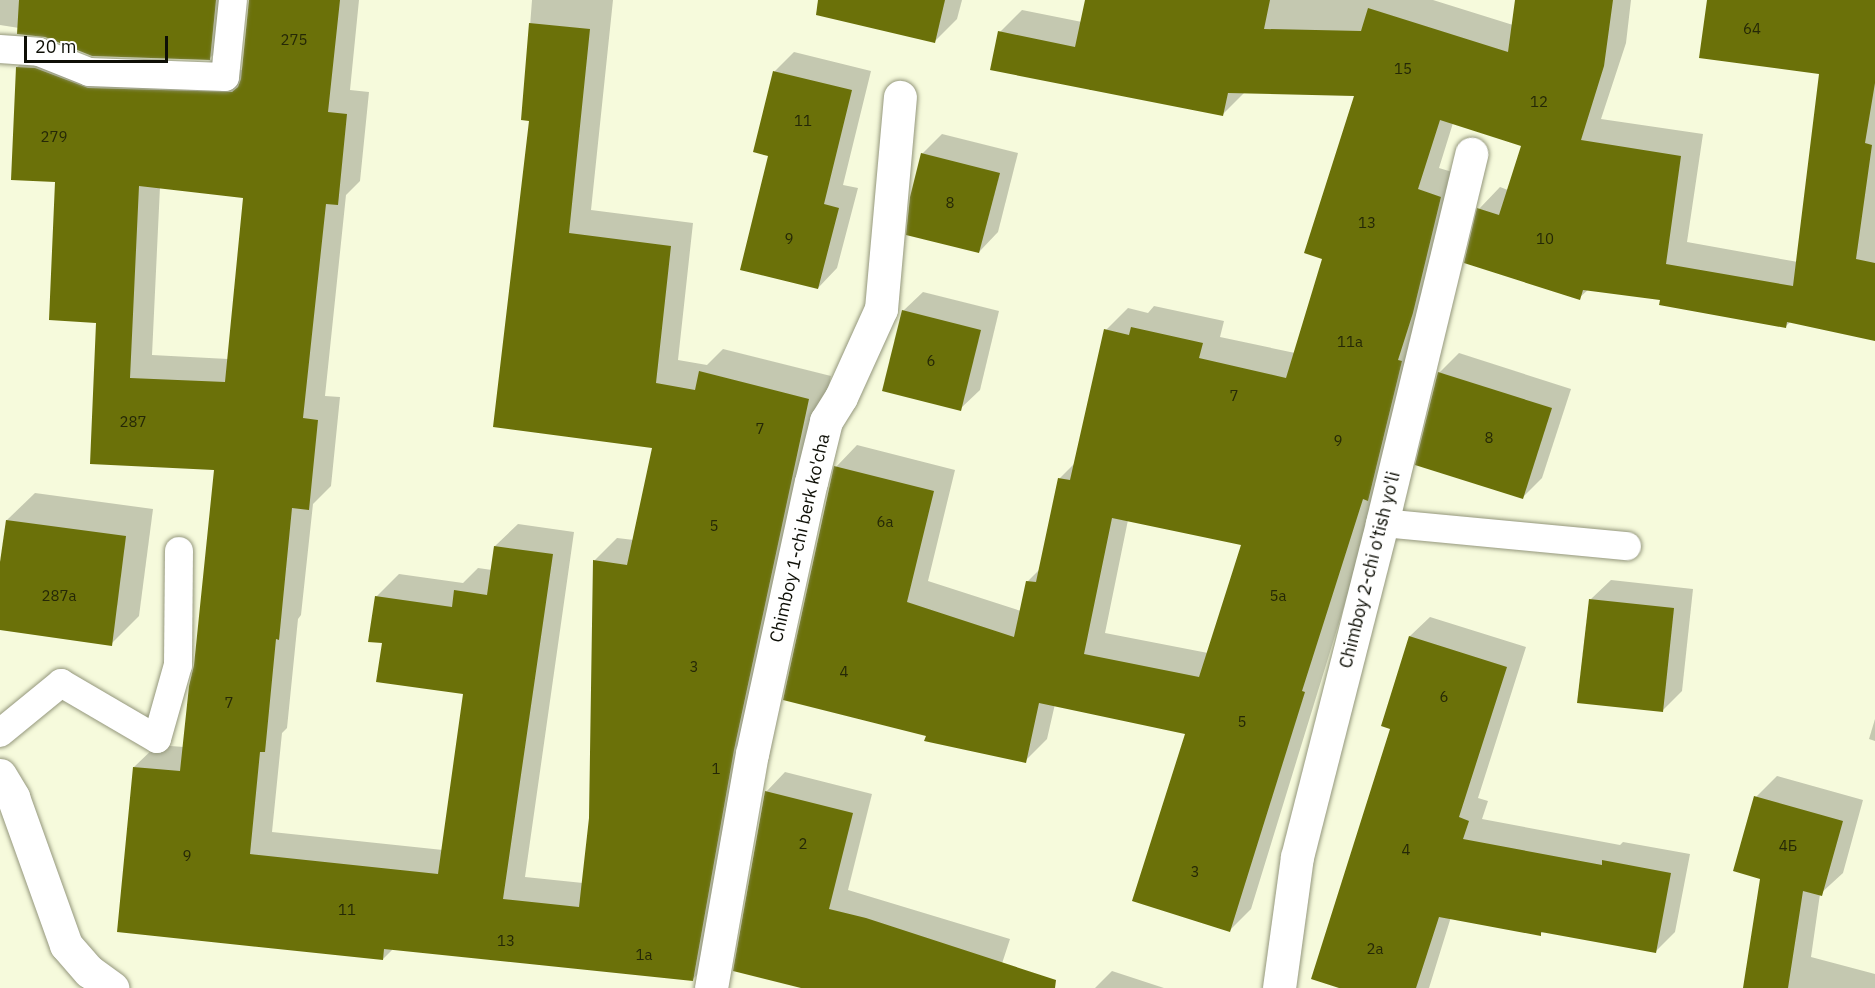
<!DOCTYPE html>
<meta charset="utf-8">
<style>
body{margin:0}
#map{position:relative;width:1875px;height:988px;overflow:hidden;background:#f6fadc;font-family:"IBM Plex Sans",sans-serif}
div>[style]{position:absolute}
.shadow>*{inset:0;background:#0003}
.building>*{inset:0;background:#6b7109}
.roads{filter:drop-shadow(0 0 2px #94977c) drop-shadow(0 0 2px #94977c)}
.lane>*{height:28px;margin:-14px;padding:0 14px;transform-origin:14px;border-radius:14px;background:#fff}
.street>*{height:33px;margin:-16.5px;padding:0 16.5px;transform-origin:16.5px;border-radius:16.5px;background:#fff}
span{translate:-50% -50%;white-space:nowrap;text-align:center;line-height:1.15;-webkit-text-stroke:5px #fff;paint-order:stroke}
.number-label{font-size:15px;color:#252807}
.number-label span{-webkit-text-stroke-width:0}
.street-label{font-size:18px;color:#0e0f06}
.scale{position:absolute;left:24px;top:36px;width:144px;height:27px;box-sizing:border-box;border:3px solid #0e0f06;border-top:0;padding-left:8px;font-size:18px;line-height:21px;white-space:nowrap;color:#0e0f06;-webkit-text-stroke:4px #fff;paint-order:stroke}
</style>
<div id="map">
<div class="shadow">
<div style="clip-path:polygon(0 0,237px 0,232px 36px,210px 58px,0 25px)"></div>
<div style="clip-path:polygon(evenodd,249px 0,359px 0,350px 90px,369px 92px,360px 181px,346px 195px,325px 396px,340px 397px,331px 486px,313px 504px,301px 615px,298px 619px,287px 728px,282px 733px,272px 832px,443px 850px,465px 693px,383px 642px,376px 597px,399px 574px,463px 583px,478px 568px,492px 570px,495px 546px,518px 524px,574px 532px,525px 877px,583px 883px,591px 818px,595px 560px,617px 538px,634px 540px,654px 447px,494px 426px,531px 119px,523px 119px,532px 0,613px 0,591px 210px,693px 223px,678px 360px,707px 365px,723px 349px,831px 376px,756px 726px,715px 956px,693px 979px,393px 949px,383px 959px,134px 767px,157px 745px,184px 747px,196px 666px,216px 469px,91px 462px,97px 321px,57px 180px,17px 67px,40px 45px,111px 66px,244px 70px,249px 0,160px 187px,245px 196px,228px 359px,152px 355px,160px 187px)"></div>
<div style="clip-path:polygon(863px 0,962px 0,957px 19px,934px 42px)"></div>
<div style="clip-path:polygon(evenodd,1086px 0,1433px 0,1513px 25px,1516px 0,1631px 0,1626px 43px,1601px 119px,1703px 134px,1687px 242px,1798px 262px,1821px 73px,1708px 0,1875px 0,1875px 340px,1791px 321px,1786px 326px,1662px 299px,1589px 289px,1579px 298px,1479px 209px,1500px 187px,1508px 190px,1522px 145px,1453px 123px,1439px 168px,1462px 175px,1381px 486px,1251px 909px,1229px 931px,1187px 733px,1055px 704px,1047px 739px,1025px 761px,927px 735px,836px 467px,857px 445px,955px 470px,928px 581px,1021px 611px,1027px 582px,1041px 568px,1059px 479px,1076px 462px,1106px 330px,1128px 308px,1148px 313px,1154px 306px,1224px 321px,1220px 337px,1295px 353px,1324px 258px,1356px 94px,1245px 92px,1223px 114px,1000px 32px,1022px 10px,1082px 22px,1086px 0,1128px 520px,1243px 544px,1208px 653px,1105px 633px,1128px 520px)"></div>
<div style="clip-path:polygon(794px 52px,871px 71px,843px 185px,858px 188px,837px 268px,818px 288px,770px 155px,755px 151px,775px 71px)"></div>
<div style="clip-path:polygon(942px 134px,1018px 153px,998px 232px,979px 252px,922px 154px)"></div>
<div style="clip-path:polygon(923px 292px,999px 311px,980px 390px,960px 409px,903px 311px)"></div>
<div style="clip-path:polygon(1459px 353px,1571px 389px,1542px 478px,1523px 497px,1439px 373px)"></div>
<div style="clip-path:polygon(35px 493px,153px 509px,139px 616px,111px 644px,0 629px,0 573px,7px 520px)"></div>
<div style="clip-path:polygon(1611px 580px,1693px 589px,1682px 691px,1662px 711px,1591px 599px)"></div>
<div style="clip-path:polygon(1430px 617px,1526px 647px,1478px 798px,1488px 801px,1482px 819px,1620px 845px,1623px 842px,1690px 854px,1675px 932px,1655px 952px,1544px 931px,1540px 934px,1451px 917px,1429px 988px,1344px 988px,1392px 728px,1383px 725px,1410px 636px)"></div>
<div style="clip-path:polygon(1875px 719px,1875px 741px,1869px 739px)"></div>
<div style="clip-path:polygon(785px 772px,872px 794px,848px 890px,1010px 939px,994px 988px,808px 988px,766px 792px)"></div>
<div style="clip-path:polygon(1777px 776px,1863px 800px,1843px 873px,1820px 894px,1811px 957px,1875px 974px,1875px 988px,1745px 988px,1762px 878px,1756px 797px)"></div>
<div style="clip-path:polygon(1112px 971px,1164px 988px,1095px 988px)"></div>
</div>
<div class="building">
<div style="clip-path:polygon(19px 0,216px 0,210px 60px,92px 56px,45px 37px,17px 34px)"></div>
<div style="clip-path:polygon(evenodd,249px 0,340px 0,328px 112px,347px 114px,338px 205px,326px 204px,303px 418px,318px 420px,309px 510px,292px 508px,279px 640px,276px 639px,265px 752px,260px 752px,250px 854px,438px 874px,463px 694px,376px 682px,382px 643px,368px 642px,375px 596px,452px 607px,454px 590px,487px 595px,494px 546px,553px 554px,503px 899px,579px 907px,589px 818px,593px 560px,627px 565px,652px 448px,493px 427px,529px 121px,521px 120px,529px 23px,590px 29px,569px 233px,671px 246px,656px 383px,695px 390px,699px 371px,809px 399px,734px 750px,693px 981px,384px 949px,383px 960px,117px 932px,133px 767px,180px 771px,189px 686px,194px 665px,214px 470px,90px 464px,96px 323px,49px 320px,55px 182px,11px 180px,16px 67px,35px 68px,88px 88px,232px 92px,238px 87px,241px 79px,249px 0,139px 186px,243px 198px,225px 382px,130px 378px,139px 186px)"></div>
<div style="clip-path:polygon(818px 0,945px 0,935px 43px,816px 15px)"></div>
<div style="clip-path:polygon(evenodd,1085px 0,1270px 0,1264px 29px,1361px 31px,1368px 8px,1508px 52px,1515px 0,1613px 0,1604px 66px,1581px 140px,1681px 156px,1666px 264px,1793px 286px,1819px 74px,1699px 58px,1707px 0,1875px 0,1875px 83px,1865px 143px,1872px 145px,1856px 259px,1875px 263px,1875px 341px,1787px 322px,1786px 328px,1659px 305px,1660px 300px,1583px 290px,1580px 300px,1464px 263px,1477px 208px,1499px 215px,1521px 146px,1440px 120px,1418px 189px,1441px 197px,1413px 313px,1398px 360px,1402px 361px,1368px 501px,1363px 499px,1302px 691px,1305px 692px,1230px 932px,1132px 901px,1185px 734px,1039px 703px,1026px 763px,924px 741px,926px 736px,783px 700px,834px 466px,934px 491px,907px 602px,1014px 637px,1026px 581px,1036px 582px,1058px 478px,1070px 480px,1104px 329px,1129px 335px,1131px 327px,1203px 343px,1199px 358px,1286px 378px,1322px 259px,1304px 253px,1354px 96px,1228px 93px,1223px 116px,990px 70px,998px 31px,1075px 47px,1085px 0,1112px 518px,1241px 545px,1199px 677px,1084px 654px,1112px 518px)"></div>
<div style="clip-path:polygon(773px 71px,852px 90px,824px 204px,839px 208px,818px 289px,740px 270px,768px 156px,753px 152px)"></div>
<div style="clip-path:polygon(921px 153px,1000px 173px,979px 253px,906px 235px,910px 197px)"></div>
<div style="clip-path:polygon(902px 310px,981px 330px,961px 411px,882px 391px)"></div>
<div style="clip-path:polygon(1438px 372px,1552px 408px,1523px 499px,1415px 465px)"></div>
<div style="clip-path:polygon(6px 520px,126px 536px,112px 646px,0 630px,0 562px)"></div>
<div style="clip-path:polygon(1589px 599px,1674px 608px,1663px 712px,1577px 703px)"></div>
<div style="clip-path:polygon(1409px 636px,1507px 667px,1459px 817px,1469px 821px,1463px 839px,1602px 865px,1602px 860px,1671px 873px,1656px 953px,1541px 932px,1541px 936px,1439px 917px,1416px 988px,1339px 988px,1311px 979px,1390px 729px,1381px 726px)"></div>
<div style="clip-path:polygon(765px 791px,853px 813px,829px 909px,866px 918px,1056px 980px,1055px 988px,801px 988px,733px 971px)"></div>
<div style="clip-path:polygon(1754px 796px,1843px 821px,1822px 896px,1803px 891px,1788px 988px,1743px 988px,1760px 879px,1733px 871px)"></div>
</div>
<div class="roads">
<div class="lane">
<div style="left:0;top:49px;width:39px;rotate:4deg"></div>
<div style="left:39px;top:52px;width:54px;rotate:21.8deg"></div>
<div style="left:89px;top:72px;width:136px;rotate:2.1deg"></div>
<div style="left:225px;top:77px;width:77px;rotate:-84.1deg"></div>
<div style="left:1382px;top:523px;width:246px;rotate:5.4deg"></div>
<div style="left:0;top:733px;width:79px;rotate:-39.3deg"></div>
<div style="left:61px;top:683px;width:111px;rotate:30.3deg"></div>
<div style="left:157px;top:739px;width:77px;rotate:-74.2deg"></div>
<div style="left:178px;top:665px;width:114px;rotate:-89.5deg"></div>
</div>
<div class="street">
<div style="left:0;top:775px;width:26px;rotate:59deg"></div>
<div style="left:13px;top:797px;width:157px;rotate:70.3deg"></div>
<div style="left:66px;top:945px;width:35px;rotate:49deg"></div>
<div style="left:89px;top:971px;width:29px;rotate:36deg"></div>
<div style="left:711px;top:988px;width:238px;rotate:-80.1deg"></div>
<div style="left:752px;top:754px;width:278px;rotate:-77.8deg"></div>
<div style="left:811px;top:482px;width:63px;rotate:-76.2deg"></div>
<div style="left:826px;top:421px;width:28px;rotate:-58deg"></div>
<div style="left:841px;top:397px;width:97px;rotate:-65.6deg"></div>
<div style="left:881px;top:309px;width:213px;rotate:-84.9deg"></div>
<div style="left:1279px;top:988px;width:132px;rotate:-82.2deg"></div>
<div style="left:1297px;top:857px;width:345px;rotate:-75.7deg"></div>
<div style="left:1382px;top:523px;width:380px;rotate:-76.4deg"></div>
</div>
</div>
<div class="number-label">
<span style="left:1752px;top:29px">64</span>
<span style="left:294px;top:40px">275</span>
<span style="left:1403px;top:69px">15</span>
<span style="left:1539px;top:102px">12</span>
<span style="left:803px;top:121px">11</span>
<span style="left:54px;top:137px">279</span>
<span style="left:950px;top:203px">8</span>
<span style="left:1367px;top:223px">13</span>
<span style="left:789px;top:239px">9</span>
<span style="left:1545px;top:239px">10</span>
<span style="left:1350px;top:342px">11a</span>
<span style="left:931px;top:361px">6</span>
<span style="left:1234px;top:396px">7</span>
<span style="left:133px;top:422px">287</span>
<span style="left:760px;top:429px">7</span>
<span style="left:1489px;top:438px">8</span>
<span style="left:1338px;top:441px">9</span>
<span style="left:885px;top:522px">6a</span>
<span style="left:714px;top:526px">5</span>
<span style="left:59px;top:596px">287a</span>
<span style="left:1278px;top:596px">5a</span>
<span style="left:694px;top:667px">3</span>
<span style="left:844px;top:672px">4</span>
<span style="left:1444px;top:697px">6</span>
<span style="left:229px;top:703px">7</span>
<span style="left:1242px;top:722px">5</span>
<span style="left:716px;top:769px">1</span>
<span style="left:803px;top:844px">2</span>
<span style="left:1788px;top:846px">4Б</span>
<span style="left:1406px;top:850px">4</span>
<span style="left:187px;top:856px">9</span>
<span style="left:1195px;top:872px">3</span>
<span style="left:347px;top:910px">11</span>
<span style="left:506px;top:941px">13</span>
<span style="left:1375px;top:949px">2a</span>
<span style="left:644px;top:955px">1a</span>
</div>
<div class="street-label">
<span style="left:800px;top:538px;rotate:-77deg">Chimboy 1-chi berk ko'cha</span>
<span style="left:1370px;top:570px;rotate:-76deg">Chimboy 2-chi o'tish yo'li</span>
</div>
<div class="scale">20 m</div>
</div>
